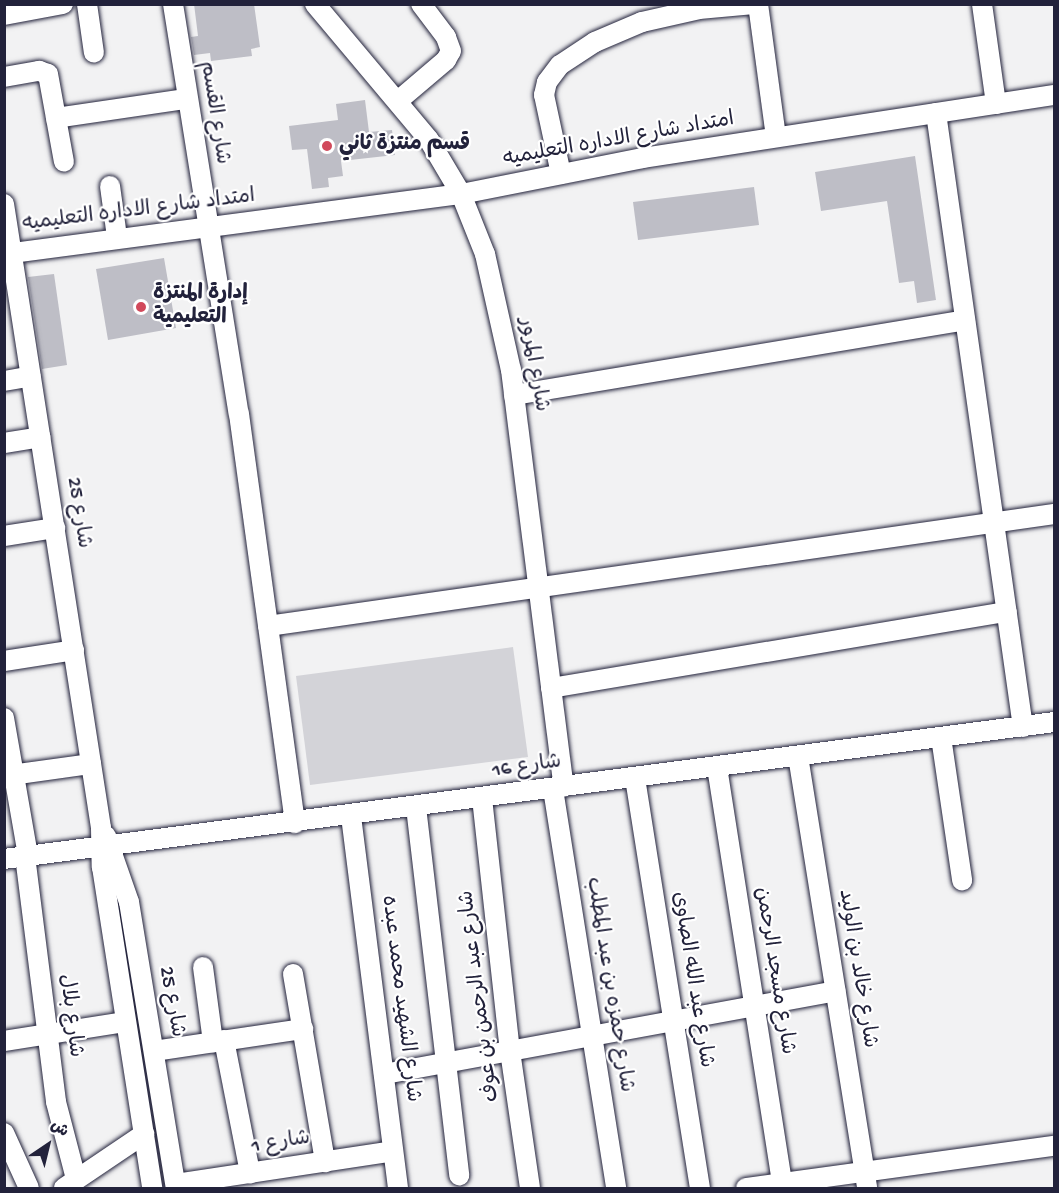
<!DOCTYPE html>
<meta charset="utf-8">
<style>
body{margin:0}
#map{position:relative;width:1059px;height:1193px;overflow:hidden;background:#f2f2f3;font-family:"Gochi Hand","Playpen Sans Arabic",sans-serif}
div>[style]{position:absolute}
.green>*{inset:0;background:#d3d3d8}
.building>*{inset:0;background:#bebec6}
.roads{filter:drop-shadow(0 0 2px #22223b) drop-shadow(0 0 2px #22223b)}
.street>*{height:20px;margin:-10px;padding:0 10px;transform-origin:10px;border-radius:10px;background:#fff}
.dots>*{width:16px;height:16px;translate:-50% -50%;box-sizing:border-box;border:3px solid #fff;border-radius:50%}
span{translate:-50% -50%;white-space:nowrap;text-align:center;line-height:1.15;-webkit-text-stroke:4.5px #fff;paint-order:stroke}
.street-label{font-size:21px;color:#22223b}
.poi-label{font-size:21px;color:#22223b;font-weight:700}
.left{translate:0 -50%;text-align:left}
.frame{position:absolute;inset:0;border:6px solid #22223b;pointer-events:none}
.north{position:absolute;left:18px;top:1115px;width:60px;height:60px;-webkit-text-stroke:4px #fff;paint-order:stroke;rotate:35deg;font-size:16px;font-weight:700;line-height:24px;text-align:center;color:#22223b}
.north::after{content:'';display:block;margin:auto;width:21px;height:27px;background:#22223b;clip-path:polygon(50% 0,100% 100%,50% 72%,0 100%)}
</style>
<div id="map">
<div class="green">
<div style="clip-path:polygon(513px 647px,528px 757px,310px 785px,296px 676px)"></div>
</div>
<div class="building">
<div style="clip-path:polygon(194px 4px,254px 4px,260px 47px,251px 49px,252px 56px,211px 61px,210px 53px,194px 55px,191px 37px,198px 36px)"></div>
<div style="clip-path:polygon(365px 100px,369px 132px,392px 130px,395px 155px,341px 161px,343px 176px,328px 178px,329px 187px,312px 189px,307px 149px,292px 150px,289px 126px,338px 120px,336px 104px)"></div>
<div style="clip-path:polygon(915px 156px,936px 300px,917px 303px,914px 281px,899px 283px,887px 201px,821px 211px,815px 172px)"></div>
<div style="clip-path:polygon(754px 187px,759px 225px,638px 240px,633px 202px)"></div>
<div style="clip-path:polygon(164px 258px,176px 328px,108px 340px,96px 269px)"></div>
<div style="clip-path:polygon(54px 274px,67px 365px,42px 369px,28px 277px)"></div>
</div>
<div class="roads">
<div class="street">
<div style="left:87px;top:4px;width:49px;rotate:81.9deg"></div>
<div style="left:173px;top:4px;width:415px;rotate:80.9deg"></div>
<div style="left:239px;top:414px;width:413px;rotate:82.2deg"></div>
<div style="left:315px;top:4px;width:177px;rotate:50deg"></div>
<div style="left:429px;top:140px;width:63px;rotate:59.3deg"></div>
<div style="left:461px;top:194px;width:65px;rotate:68.2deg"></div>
<div style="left:485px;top:254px;width:119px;rotate:77.4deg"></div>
<div style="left:511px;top:370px;width:420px;rotate:82.8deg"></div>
<div style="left:758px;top:4px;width:134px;rotate:82.3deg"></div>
<div style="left:982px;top:4px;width:101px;rotate:82deg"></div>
<div style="left:4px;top:15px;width:60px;rotate:-10.6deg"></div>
<div style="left:4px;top:77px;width:36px;rotate:-10deg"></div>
<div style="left:39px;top:71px;width:9px;rotate:18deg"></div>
<div style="left:48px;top:74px;width:89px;rotate:79.7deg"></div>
<div style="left:399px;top:100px;width:62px;rotate:-40.4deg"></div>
<div style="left:446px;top:60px;width:10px;rotate:-61deg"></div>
<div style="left:451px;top:51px;width:15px;rotate:-110deg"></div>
<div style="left:446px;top:37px;width:41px;rotate:-127.1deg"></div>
<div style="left:936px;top:113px;width:620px;rotate:81.94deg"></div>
<div style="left:56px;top:118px;width:130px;rotate:-8.4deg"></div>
<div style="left:561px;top:174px;width:81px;rotate:-102.1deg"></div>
<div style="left:544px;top:95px;width:13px;rotate:-77deg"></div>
<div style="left:547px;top:82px;width:21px;rotate:-53deg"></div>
<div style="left:560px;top:65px;width:42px;rotate:-33.3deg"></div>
<div style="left:595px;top:42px;width:51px;rotate:-23.1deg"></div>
<div style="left:642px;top:22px;width:58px;rotate:-12.8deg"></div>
<div style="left:699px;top:9px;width:55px;rotate:-5.2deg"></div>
<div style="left:110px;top:186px;width:51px;rotate:82.2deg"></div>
<div style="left:4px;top:204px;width:631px;rotate:81.16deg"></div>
<div style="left:101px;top:828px;width:39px;rotate:89deg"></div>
<div style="left:102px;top:867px;width:325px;rotate:81.1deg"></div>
<div style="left:12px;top:253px;width:453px;rotate:-7.5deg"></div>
<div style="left:461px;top:194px;width:185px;rotate:-11.2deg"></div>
<div style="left:642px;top:158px;width:417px;rotate:-8.7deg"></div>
<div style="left:4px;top:381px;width:27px;rotate:-10deg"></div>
<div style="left:514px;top:395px;width:457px;rotate:-9.4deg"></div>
<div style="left:4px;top:443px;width:37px;rotate:-9deg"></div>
<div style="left:4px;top:536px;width:52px;rotate:-8.9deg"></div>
<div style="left:268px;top:626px;width:794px;rotate:-8.11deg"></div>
<div style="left:4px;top:661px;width:71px;rotate:-8.9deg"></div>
<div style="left:551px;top:688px;width:462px;rotate:-9.5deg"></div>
<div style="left:4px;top:718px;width:139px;rotate:80.1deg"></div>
<div style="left:941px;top:737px;width:145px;rotate:81.6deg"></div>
<div style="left:798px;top:756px;width:437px;rotate:80.9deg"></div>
<div style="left:717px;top:767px;width:420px;rotate:81.1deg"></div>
<div style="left:4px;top:776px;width:88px;rotate:-7.9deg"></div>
<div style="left:635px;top:778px;width:415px;rotate:81deg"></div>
<div style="left:553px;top:789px;width:404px;rotate:81deg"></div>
<div style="left:482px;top:798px;width:255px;rotate:83.7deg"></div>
<div style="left:510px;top:1051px;width:138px;rotate:81.7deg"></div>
<div style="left:416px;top:807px;width:371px;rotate:83.3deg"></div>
<div style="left:351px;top:816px;width:375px;rotate:82.8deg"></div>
<div style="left:106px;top:836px;width:70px;rotate:70.8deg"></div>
<div style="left:129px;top:902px;width:290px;rotate:80.7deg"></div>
<div style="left:25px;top:856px;width:248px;rotate:82.8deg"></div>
<div style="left:56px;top:1102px;width:80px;rotate:75.4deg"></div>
<div style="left:4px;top:859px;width:1059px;rotate:-7.43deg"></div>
<div style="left:203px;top:967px;width:76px;rotate:82.4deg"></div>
<div style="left:293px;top:974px;width:191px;rotate:80.3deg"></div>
<div style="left:224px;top:1040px;width:136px;rotate:78.9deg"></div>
<div style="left:4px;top:1041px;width:123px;rotate:-8.9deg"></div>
<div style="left:154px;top:1051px;width:151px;rotate:-8.4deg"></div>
<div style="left:384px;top:1074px;width:459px;rotate:-10.4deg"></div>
<div style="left:4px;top:1133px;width:60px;rotate:65.6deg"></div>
<div style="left:176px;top:1184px;width:219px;rotate:-8.6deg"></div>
<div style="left:64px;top:1188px;width:97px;rotate:-34deg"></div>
<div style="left:746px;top:1188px;width:311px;rotate:-7.8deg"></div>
</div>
</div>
<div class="dots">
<div style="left:327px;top:146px;background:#d1495b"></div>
<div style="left:141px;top:307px;background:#d1495b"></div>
</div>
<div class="street-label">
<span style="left:213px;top:113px;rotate:81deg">شارع القسم</span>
<span style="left:619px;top:141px;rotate:-10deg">امتداد شارع الاداره التعليميه</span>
<span style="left:139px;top:212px;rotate:-7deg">امتداد شارع الاداره التعليميه</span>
<span style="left:532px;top:365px;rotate:80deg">شارع المرور</span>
<span style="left:77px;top:513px;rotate:81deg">شارع 25</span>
<span style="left:527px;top:768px;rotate:-8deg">شارع 16</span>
<span style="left:856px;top:969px;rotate:81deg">شارع خالد بن الوليد</span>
<span style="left:773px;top:971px;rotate:81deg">شارع مسجد الرحمن</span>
<span style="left:691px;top:980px;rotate:81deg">شارع عبد الله الصاوى</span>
<span style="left:608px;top:985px;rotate:81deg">شارع حمزه بن عبد المطلب</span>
<span style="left:481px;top:996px;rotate:-97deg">شارع عبد الرحمن بن عوف</span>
<span style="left:399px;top:999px;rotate:83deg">شارع الشهيد محمد عبده</span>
<span style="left:170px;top:1002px;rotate:80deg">شارع 25</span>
<span style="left:69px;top:1016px;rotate:83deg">شارع بلال</span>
<span style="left:281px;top:1144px;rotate:-9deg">شارع 1</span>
</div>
<div class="poi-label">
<span class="left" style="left:339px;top:146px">قسم منتزة ثاني</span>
<span class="left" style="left:153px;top:307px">إدارة المنتزة<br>التعليمية</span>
</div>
<div class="frame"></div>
<div class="north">ش</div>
</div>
